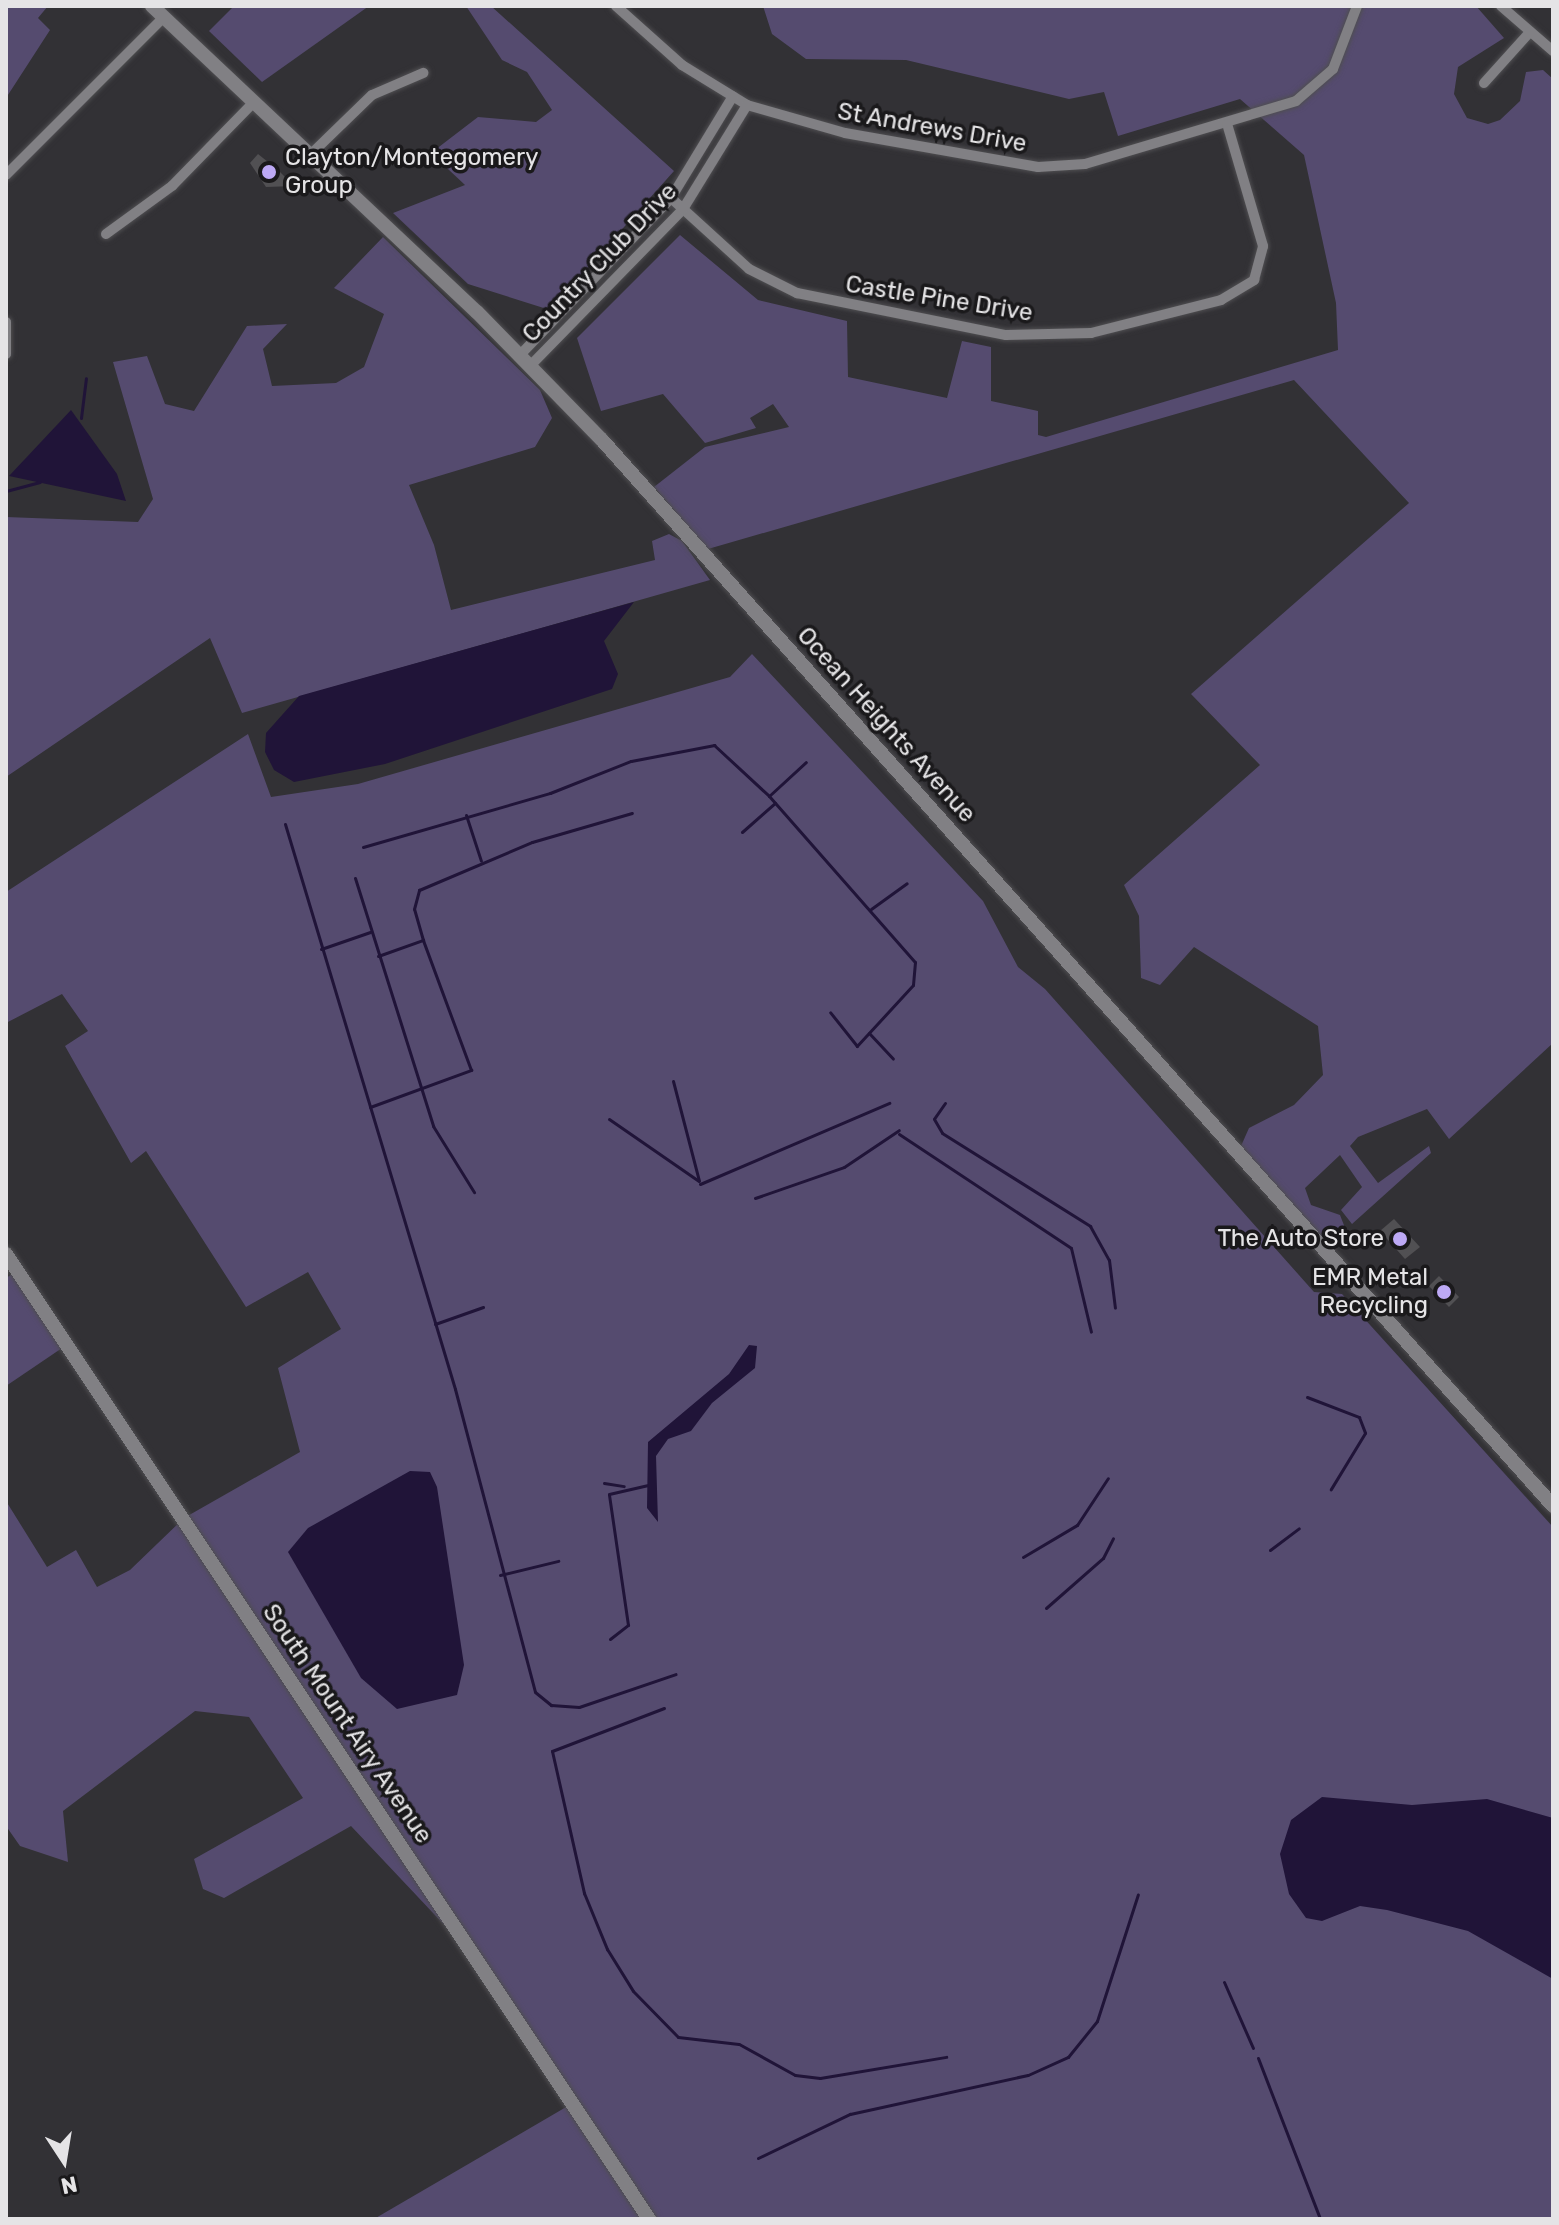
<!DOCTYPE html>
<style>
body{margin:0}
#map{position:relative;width:1559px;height:2225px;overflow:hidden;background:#323135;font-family:Rubik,sans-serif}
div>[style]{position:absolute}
.green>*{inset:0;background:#554b6f}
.water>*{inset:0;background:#201438}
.stream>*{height:3px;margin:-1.5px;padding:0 1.5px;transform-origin:1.5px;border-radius:1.5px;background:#201438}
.building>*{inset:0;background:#515053}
.roads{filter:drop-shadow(0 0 2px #4f4e51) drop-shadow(0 0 2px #4f4e51)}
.street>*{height:10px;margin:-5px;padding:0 5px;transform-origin:5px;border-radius:5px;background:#818084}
.secondary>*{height:14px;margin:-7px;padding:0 7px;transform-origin:7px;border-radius:7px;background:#818084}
.dots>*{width:22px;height:22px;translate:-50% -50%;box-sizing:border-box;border:4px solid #1a191b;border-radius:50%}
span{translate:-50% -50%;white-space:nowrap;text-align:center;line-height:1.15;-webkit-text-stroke:7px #1a191b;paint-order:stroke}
.street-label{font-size:24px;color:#e5e4e6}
.poi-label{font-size:24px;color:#e5e4e6}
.left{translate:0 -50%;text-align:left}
.right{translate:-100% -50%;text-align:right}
.frame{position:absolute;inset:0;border:8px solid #e5e4e6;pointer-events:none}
.north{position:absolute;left:24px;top:2121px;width:80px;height:80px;-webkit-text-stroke:6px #1a191b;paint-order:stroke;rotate:168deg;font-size:22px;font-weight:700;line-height:32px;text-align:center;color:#e5e4e6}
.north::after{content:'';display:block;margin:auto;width:28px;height:36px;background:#e5e4e6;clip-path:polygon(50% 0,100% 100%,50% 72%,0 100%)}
</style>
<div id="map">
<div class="green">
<div style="clip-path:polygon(6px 6px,48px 6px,38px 18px,50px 30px,6px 98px)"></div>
<div style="clip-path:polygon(234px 6px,369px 6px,262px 82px,209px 31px)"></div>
<div style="clip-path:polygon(466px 6px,491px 6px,674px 171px,550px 310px,468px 284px,393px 213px,465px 185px,431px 153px,478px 117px,536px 122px,552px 110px,527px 72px,502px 60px)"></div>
<div style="clip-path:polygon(763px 6px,1476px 6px,1504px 38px,1458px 67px,1454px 94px,1467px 118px,1488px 124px,1500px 120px,1520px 101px,1526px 72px,1543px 70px,1553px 79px,1553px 1043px,1449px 1139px,1427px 1109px,1358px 1137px,1350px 1146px,1378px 1183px,1429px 1146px,1431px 1153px,1352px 1224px,1341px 1210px,1362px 1187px,1340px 1155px,1305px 1188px,1311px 1205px,1340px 1215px,1347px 1233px,1327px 1243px,1241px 1146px,1249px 1128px,1294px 1105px,1323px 1075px,1318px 1026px,1194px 947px,1160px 985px,1141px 978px,1139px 916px,1124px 885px,1260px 765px,1191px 694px,1409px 503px,1294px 380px,708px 549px,654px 487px,705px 447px,789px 427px,773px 404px,750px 418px,756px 428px,705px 443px,663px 394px,601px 411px,577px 338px,680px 235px,758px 300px,847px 321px,848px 377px,947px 398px,962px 341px,991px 347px,991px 401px,1038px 411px,1038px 435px,1046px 437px,1338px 350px,1336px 303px,1304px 155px,1240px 99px,1118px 136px,1104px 92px,1069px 99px,906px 60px,806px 59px,772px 34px)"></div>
<div style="clip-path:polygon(383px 237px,540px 390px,552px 418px,535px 447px,409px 485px,434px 545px,451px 610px,655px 560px,652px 541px,669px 534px,682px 541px,710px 580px,242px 713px,210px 638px,6px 777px,6px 517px,138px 522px,153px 499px,113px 362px,147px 356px,165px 404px,194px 411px,247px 326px,287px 324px,263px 349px,272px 386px,336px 383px,364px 367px,384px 314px,334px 288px)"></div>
<div style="clip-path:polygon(752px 654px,983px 901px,1018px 967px,1045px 989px,1314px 1292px,1342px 1294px,1553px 1527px,1553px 2219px,374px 2219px,573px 2103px,484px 1967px,351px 1826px,224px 1898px,203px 1889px,194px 1859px,303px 1798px,249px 1717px,195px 1711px,63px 1811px,68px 1862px,20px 1846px,6px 1826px,6px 1501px,47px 1567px,76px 1550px,97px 1587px,130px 1570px,184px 1518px,300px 1452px,278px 1368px,341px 1329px,308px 1272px,246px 1307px,146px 1151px,131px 1163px,65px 1046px,88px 1031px,62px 994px,6px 1023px,6px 892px,248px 734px,271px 797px,358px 784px,730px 677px)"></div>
<div style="clip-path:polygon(17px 1271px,68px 1344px,6px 1386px,6px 1278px)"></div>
</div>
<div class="water">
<div style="clip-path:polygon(71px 410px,117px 474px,126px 501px,9px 476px)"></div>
<div style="clip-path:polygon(634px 602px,604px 641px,618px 674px,612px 689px,385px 764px,294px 782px,274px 770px,265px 752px,266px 733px,299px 696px)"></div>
<div style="clip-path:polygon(749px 1345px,757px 1346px,755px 1368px,712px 1403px,691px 1431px,668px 1439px,656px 1456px,658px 1522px,647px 1508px,648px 1442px,729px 1374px)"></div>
<div style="clip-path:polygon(410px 1471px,430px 1472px,437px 1487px,464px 1665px,457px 1695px,397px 1709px,361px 1678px,288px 1552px,308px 1528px)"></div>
<div style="clip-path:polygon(1322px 1797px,1412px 1805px,1487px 1799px,1553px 1818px,1553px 1979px,1468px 1931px,1387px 1910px,1360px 1906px,1322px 1921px,1306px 1918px,1289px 1894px,1280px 1854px,1291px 1820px)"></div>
</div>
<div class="stream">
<div style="left:81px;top:418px;width:40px;rotate:-82.9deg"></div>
<div style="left:6px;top:491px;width:35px;rotate:-15deg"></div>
<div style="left:769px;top:796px;width:50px;rotate:-42.6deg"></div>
<div style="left:466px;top:815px;width:48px;rotate:71.9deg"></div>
<div style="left:285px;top:824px;width:590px;rotate:73.25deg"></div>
<div style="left:455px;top:1389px;width:313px;rotate:75.2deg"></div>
<div style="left:535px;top:1692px;width:21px;rotate:39deg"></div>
<div style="left:551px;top:1705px;width:28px;rotate:4deg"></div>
<div style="left:579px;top:1707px;width:102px;rotate:-18.8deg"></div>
<div style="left:742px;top:832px;width:44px;rotate:-41.3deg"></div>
<div style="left:363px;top:847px;width:195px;rotate:-16.1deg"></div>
<div style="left:550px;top:793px;width:87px;rotate:-21.6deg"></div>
<div style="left:631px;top:761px;width:85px;rotate:-10.9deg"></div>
<div style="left:714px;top:745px;width:75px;rotate:42.8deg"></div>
<div style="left:769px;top:796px;width:221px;rotate:48.7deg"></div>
<div style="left:915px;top:962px;width:23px;rotate:95deg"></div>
<div style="left:913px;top:985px;width:83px;rotate:132.6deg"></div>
<div style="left:857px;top:1046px;width:43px;rotate:-128.5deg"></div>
<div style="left:355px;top:878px;width:260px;rotate:72.5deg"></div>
<div style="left:433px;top:1126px;width:78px;rotate:58.2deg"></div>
<div style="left:871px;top:909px;width:44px;rotate:-35.8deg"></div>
<div style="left:321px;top:949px;width:52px;rotate:-19.1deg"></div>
<div style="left:378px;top:956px;width:48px;rotate:-19.6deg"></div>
<div style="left:869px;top:1033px;width:35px;rotate:47deg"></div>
<div style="left:673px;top:1081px;width:103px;rotate:75.4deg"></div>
<div style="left:945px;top:1103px;width:19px;rotate:125deg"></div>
<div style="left:934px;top:1119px;width:16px;rotate:60deg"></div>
<div style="left:942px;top:1133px;width:175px;rotate:32.1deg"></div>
<div style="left:1090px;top:1226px;width:39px;rotate:61deg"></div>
<div style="left:1109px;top:1260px;width:48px;rotate:82.9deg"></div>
<div style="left:370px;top:1107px;width:108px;rotate:-20.1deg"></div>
<div style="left:471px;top:1070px;width:139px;rotate:-110.3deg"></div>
<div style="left:423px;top:940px;width:32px;rotate:-106deg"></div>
<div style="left:414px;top:909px;width:20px;rotate:-75deg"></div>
<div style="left:419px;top:890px;width:123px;rotate:-23deg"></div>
<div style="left:532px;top:842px;width:104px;rotate:-16.2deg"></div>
<div style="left:609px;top:1119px;width:109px;rotate:34.6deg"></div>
<div style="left:899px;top:1134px;width:206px;rotate:33.5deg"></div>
<div style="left:1071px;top:1248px;width:86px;rotate:76.6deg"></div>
<div style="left:700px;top:1184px;width:206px;rotate:-23.2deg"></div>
<div style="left:755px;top:1198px;width:94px;rotate:-19.2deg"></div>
<div style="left:844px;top:1167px;width:66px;rotate:-33.9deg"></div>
<div style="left:435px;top:1324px;width:51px;rotate:-19.5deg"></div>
<div style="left:1307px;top:1397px;width:56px;rotate:21deg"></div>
<div style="left:1359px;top:1417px;width:17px;rotate:69deg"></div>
<div style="left:1365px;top:1433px;width:66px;rotate:121.3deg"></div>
<div style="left:604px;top:1483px;width:20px;rotate:9deg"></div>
<div style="left:1270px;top:1550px;width:36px;rotate:-37deg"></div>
<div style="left:1023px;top:1557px;width:63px;rotate:-30.7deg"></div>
<div style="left:1077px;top:1525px;width:56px;rotate:-56.6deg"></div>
<div style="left:500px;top:1575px;width:60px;rotate:-13.6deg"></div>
<div style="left:1046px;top:1608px;width:76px;rotate:-41.3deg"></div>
<div style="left:1103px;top:1558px;width:22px;rotate:-63deg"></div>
<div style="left:610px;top:1639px;width:23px;rotate:-38deg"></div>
<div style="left:628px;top:1625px;width:132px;rotate:-98.3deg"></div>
<div style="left:609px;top:1494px;width:39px;rotate:-13deg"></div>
<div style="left:664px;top:1708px;width:120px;rotate:159deg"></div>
<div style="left:552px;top:1751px;width:146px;rotate:77.3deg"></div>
<div style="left:584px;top:1893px;width:61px;rotate:67.7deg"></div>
<div style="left:607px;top:1949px;width:49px;rotate:58.2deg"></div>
<div style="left:633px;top:1991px;width:64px;rotate:45.6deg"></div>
<div style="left:678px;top:2037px;width:61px;rotate:6.5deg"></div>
<div style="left:739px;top:2044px;width:64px;rotate:29deg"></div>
<div style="left:795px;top:2075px;width:25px;rotate:7deg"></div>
<div style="left:820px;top:2078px;width:128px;rotate:-9.5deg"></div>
<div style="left:1224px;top:1982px;width:72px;rotate:66.3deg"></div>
<div style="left:1258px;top:2058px;width:173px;rotate:68.9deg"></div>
<div style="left:758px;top:2158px;width:102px;rotate:-25.6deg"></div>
<div style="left:850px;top:2114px;width:182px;rotate:-12.4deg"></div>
<div style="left:1028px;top:2075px;width:44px;rotate:-24.2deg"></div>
<div style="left:1068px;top:2057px;width:46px;rotate:-51.1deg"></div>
<div style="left:1097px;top:2021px;width:133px;rotate:-72.1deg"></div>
</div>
<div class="building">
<div style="clip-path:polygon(258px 154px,278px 170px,294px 186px,266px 187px,250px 163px)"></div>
<div style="clip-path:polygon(1394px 1219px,1420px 1247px,1405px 1259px,1380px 1231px)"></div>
<div style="clip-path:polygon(1439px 1276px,1459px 1297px,1449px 1307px,1429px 1286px)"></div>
</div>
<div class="roads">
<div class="street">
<div style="left:616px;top:6px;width:89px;rotate:41.8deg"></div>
<div style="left:682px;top:65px;width:76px;rotate:31.6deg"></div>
<div style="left:747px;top:105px;width:102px;rotate:15.9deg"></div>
<div style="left:845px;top:133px;width:196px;rotate:10deg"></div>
<div style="left:1038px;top:167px;width:47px;rotate:-3.7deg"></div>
<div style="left:1085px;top:164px;width:220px;rotate:-16.6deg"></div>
<div style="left:1296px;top:101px;width:49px;rotate:-40.9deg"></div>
<div style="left:1333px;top:69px;width:67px;rotate:-69.1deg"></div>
<div style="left:1501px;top:6px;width:69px;rotate:40.9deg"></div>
<div style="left:1484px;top:83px;width:69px;rotate:-48deg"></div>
<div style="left:310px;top:155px;width:86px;rotate:-44.1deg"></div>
<div style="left:372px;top:95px;width:56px;rotate:-23.3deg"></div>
<div style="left:6px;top:175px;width:223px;rotate:-45deg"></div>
<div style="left:671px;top:198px;width:105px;rotate:42.3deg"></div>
<div style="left:749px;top:269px;width:54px;rotate:26.6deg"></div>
<div style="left:797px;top:293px;width:213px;rotate:11.4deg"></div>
<div style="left:1006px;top:335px;width:85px;rotate:-1.3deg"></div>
<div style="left:1091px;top:333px;width:134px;rotate:-14.2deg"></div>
<div style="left:1221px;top:300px;width:39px;rotate:-31deg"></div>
<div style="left:1254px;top:280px;width:35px;rotate:-75deg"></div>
<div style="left:1263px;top:246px;width:127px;rotate:-106.4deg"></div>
<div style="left:106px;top:234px;width:82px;rotate:-36deg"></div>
<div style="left:172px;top:186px;width:117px;rotate:-45.7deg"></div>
<div style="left:6px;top:322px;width:32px;rotate:90deg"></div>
<div style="left:520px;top:355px;width:218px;rotate:-46.1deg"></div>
<div style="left:671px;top:198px;width:119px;rotate:-58.7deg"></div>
<div style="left:531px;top:365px;width:218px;rotate:-45.7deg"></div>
<div style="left:683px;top:209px;width:122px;rotate:-58.4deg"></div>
</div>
<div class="secondary">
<div style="left:152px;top:6px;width:446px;rotate:43.3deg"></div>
<div style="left:477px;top:312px;width:179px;rotate:45.7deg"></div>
<div style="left:602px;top:440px;width:1429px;rotate:48.26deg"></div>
<div style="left:6px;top:1254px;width:1160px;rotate:56.32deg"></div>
</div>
</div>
<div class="dots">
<div style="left:269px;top:172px;background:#bda9f5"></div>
<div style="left:1400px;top:1239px;background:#bda9f5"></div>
<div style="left:1444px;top:1292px;background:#bda9f5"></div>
</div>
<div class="street-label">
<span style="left:932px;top:128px;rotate:10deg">St Andrews Drive</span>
<span style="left:600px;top:263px;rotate:-46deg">Country Club Drive</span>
<span style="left:939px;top:299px;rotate:9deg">Castle Pine Drive</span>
<span style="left:886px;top:725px;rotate:48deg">Ocean Heights Avenue</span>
<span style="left:347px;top:1724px;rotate:56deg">South Mount Airy Avenue</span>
</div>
<div class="poi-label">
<span class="left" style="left:285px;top:172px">Clayton/Montegomery<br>Group</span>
<span class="right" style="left:1384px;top:1239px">The Auto Store</span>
<span class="right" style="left:1428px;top:1292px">EMR Metal<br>Recycling</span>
</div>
<div class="frame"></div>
<div class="north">N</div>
</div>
